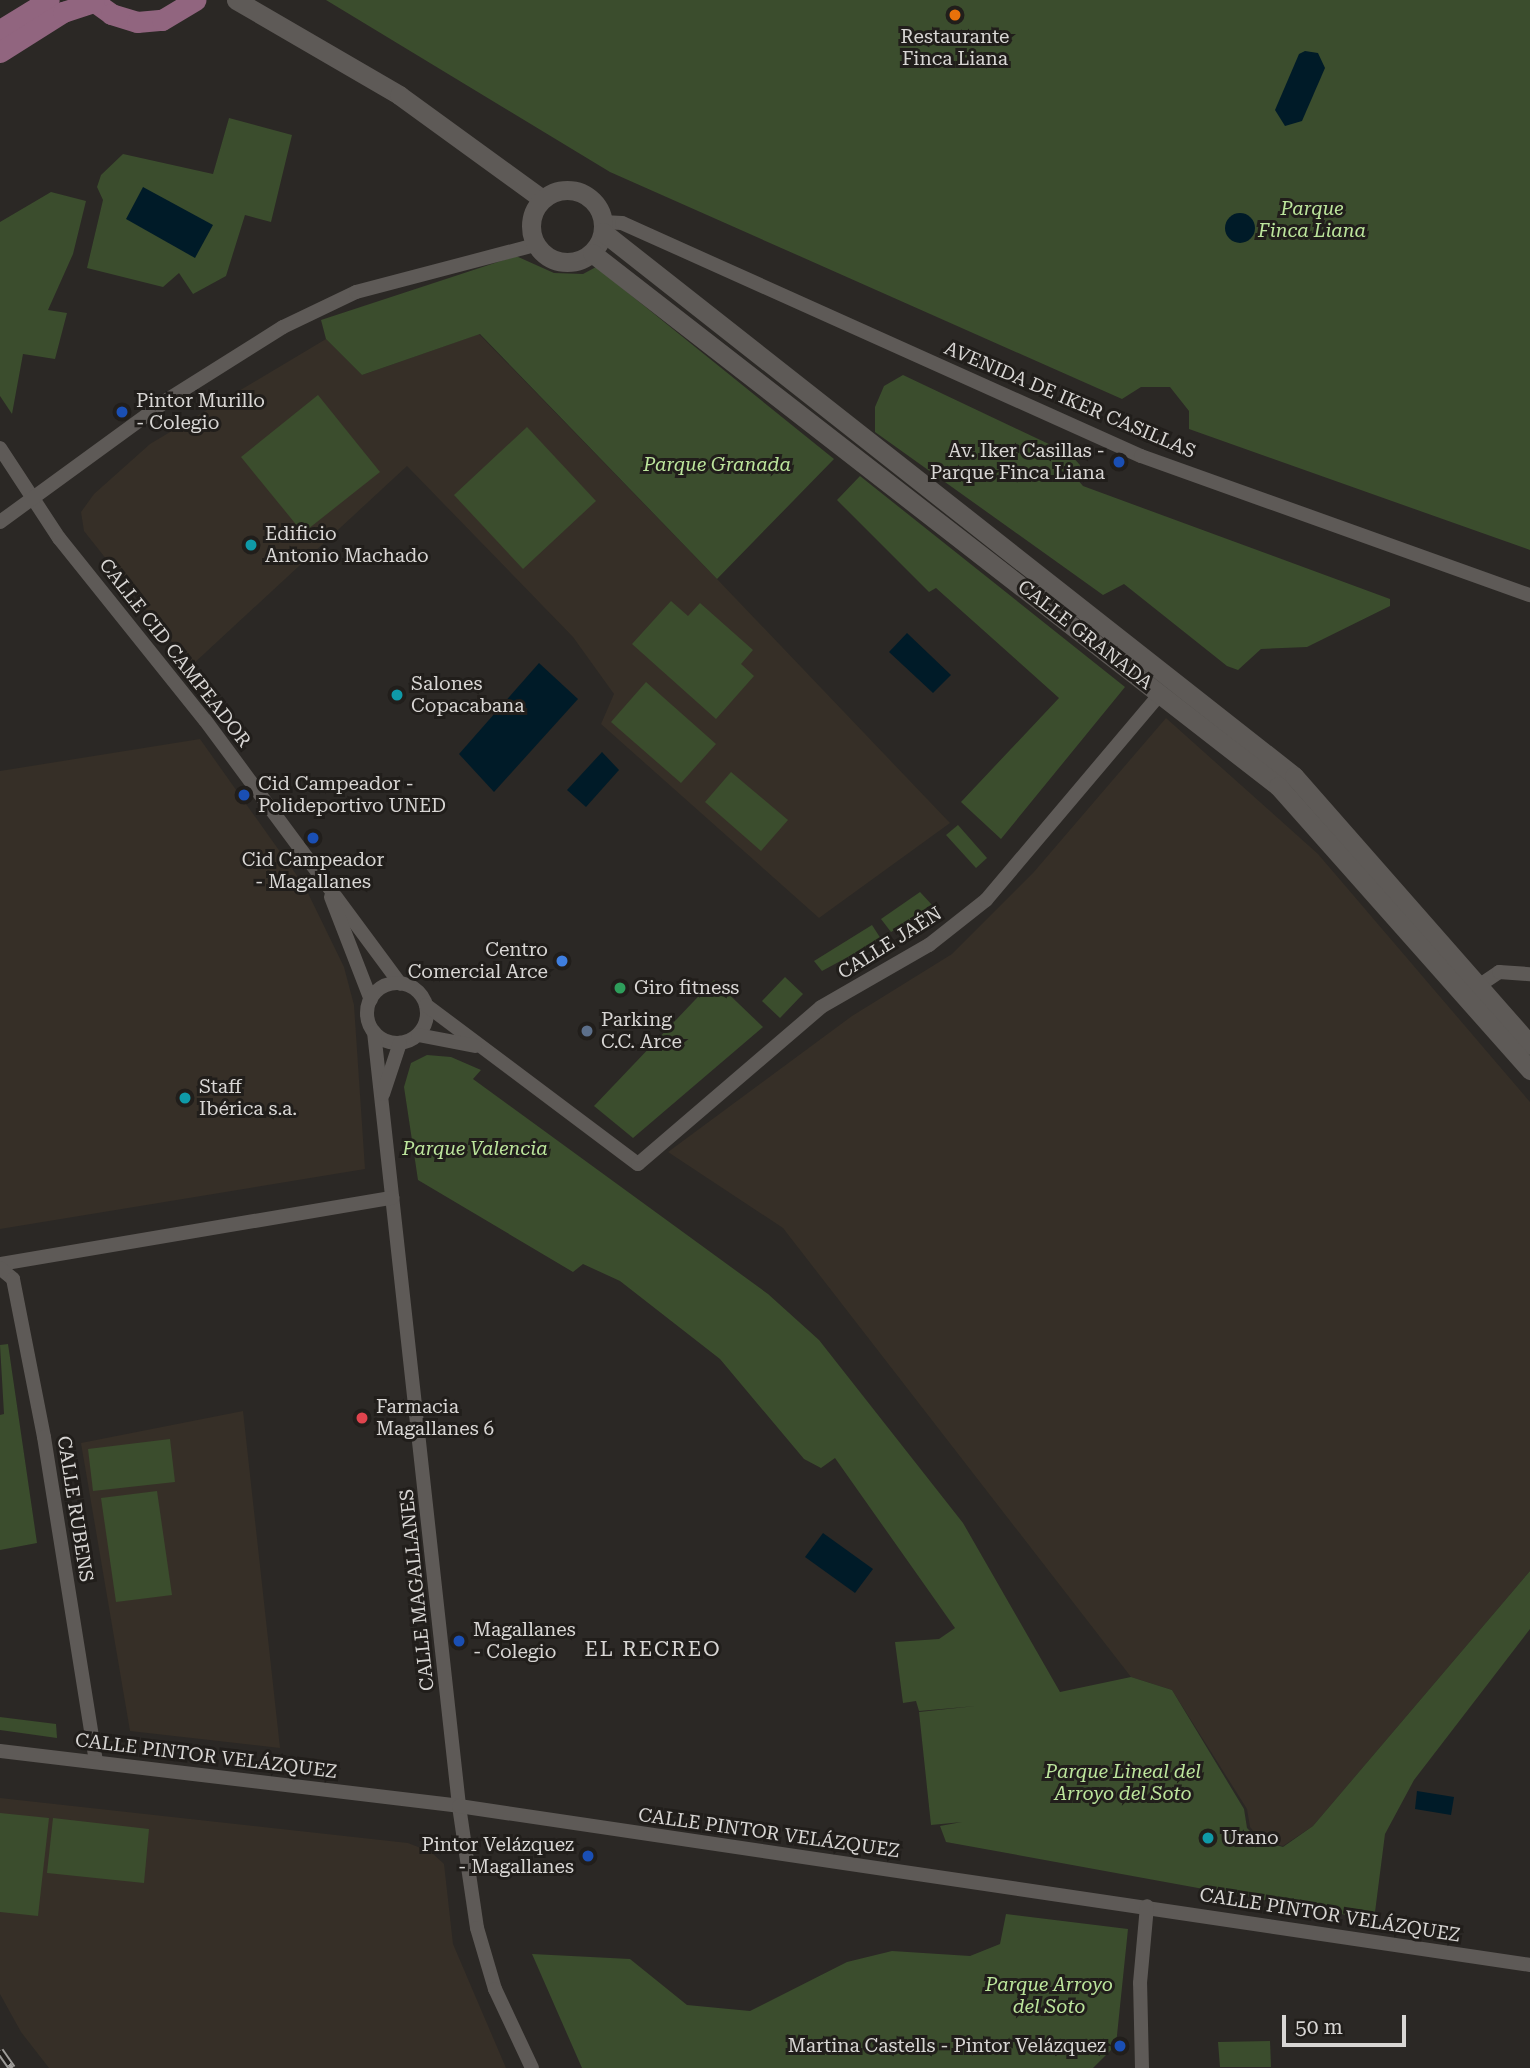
<!DOCTYPE html>
<meta charset="utf-8">
<style>
body{margin:0}
#map{position:relative;width:1530px;height:2068px;overflow:hidden;background:#2b2825;font-family:"Roboto Serif",serif}
div>[style]{position:absolute}
.built>*{inset:0;background:#362f27}
.green>*{inset:0;background:#3b4d2d}
.water>*{inset:0;background:#001b28}
.round{border-radius:50%}
.street>*{height:14px;margin:-7px;padding:0 7px;transform-origin:7px;border-radius:7px;background:#5e5a57}
.street>.ring{margin:-7px;padding:0;box-sizing:content-box;background:none;border:14px solid #5e5a57;border-radius:50%}
.secondary>*{height:19px;margin:-9.5px;padding:0 9.5px;transform-origin:9.5px;border-radius:9.5px;background:#5e5a57}
.secondary>.ring{margin:-9.5px;padding:0;box-sizing:content-box;background:none;border:19px solid #5e5a57;border-radius:50%}
.primary>*{height:21px;margin:-10.5px;padding:0 10.5px;transform-origin:10.5px;border-radius:10.5px;background:#91657f}
.rail>*{height:8px;margin-top:-4px;transform-origin:0;background:repeating-linear-gradient(90deg,#211e1b 0 16px,#9e9c99 0 32px);box-sizing:border-box;border-block:2px solid #9e9c99}
.dots>*{width:19px;height:19px;translate:-50% -50%;box-sizing:border-box;border:4px solid #211e1b;border-radius:50%}
span{translate:-50% -50%;white-space:nowrap;text-align:center;line-height:1.15;-webkit-text-stroke:6px #211e1b;paint-order:stroke}
.poi-label{font-size:19px;color:#d8d6d4}
.left{translate:0 -50%;text-align:left}
.right{translate:-100% -50%;text-align:right}
.park-label{font-size:19px;color:#bce59c;font-style:italic}
.street-label{font-size:19px;color:#d8d6d4}
.neighbourhood-label{font-size:21px;color:#d8d6d4;letter-spacing:2px}
.scale{position:absolute;left:1282px;top:2015px;width:124px;height:32px;box-sizing:border-box;border:4px solid #d8d6d4;border-top:0;padding-left:9px;font-size:21px;line-height:24px;white-space:nowrap;color:#d8d6d4;-webkit-text-stroke:5px #211e1b;paint-order:stroke}
</style>
<div id="map">
<div class="built">
<div style="clip-path:polygon(479px 334px,717px 579px,950px 823px,819px 918px,601px 724px,614px 694px,573px 637px,407px 466px,191px 666px,84px 531px,81px 512px,94px 494px,150px 444px,326px 339px,362px 375px)"></div>
<div style="clip-path:polygon(1166px 718px,1318px 854px,1530px 1102px,1530px 1571px,1313px 1826px,1283px 1846px,1261px 1840px,1250px 1827px,1247px 1809px,1172px 1690px,1131px 1677px,783px 1228px,668px 1152px,852px 1016px,952px 954px,1033px 873px)"></div>
<div style="clip-path:polygon(200px 739px,305px 887px,344px 967px,354px 1005px,365px 1169px,0 1229px,0 771px)"></div>
<div style="clip-path:polygon(243px 1411px,280px 1748px,130px 1731px,81px 1443px)"></div>
<div style="clip-path:polygon(0 1798px,408px 1843px,431px 1852px,444px 1864px,453px 1944px,506px 2068px,49px 2068px,21px 2032px,0 1994px)"></div>
</div>
<div class="green">
<div style="clip-path:polygon(326px 0,1530px 0,1530px 550px,1189px 429px,1189px 411px,1170px 387px,1141px 387px,1122px 399px,610px 172px)"></div>
<div style="clip-path:polygon(229px 118px,292px 135px,271px 222px,245px 215px,226px 276px,193px 294px,179px 273px,163px 287px,87px 268px,103px 200px,97px 187px,101px 175px,123px 154px,213px 174px)"></div>
<div style="clip-path:polygon(51px 192px,86px 201px,73px 254px,48px 310px,67px 313px,55px 359px,23px 354px,12px 414px,0 396px,0 222px)"></div>
<div style="clip-path:polygon(516px 256px,554px 273px,583px 274px,596px 267px,834px 459px,717px 579px,480px 334px,362px 375px,326px 339px,321px 320px)"></div>
<div style="clip-path:polygon(903px 375px,1070px 454px,1080px 465px,1077px 479px,1083px 486px,1390px 599px,1390px 606px,1307px 647px,1261px 649px,1238px 670px,1227px 666px,1124px 584px,1103px 595px,875px 432px,875px 407px,884px 386px)"></div>
<div style="clip-path:polygon(318px 395px,380px 472px,303px 533px,241px 457px)"></div>
<div style="clip-path:polygon(527px 427px,596px 501px,523px 569px,454px 495px)"></div>
<div style="clip-path:polygon(860px 476px,1125px 687px,1001px 839px,961px 802px,1059px 698px,936px 588px,929px 592px,837px 500px)"></div>
<div style="clip-path:polygon(671px 601px,688px 616px,700px 603px,753px 650px,741px 664px,754px 676px,716px 719px,632px 644px)"></div>
<div style="clip-path:polygon(646px 682px,716px 744px,681px 783px,611px 722px)"></div>
<div style="clip-path:polygon(731px 772px,788px 820px,761px 851px,705px 802px)"></div>
<div style="clip-path:polygon(958px 825px,987px 858px,976px 868px,946px 835px)"></div>
<div style="clip-path:polygon(920px 892px,933px 906px,891px 932px,881px 919px)"></div>
<div style="clip-path:polygon(872px 925px,881px 939px,822px 971px,814px 961px)"></div>
<div style="clip-path:polygon(785px 977px,803px 994px,780px 1018px,762px 1001px)"></div>
<div style="clip-path:polygon(714px 980px,763px 1027px,633px 1138px,594px 1106px)"></div>
<div style="clip-path:polygon(427px 1055px,451px 1057px,481px 1070px,473px 1079px,768px 1294px,819px 1340px,963px 1523px,1060px 1692px,1131px 1677px,1172px 1690px,1244px 1809px,1247px 1828px,1260px 1841px,1283px 1847px,1313px 1826px,1530px 1571px,1530px 1629px,1414px 1780px,1385px 1834px,1374px 1920px,946px 1842px,940px 1826px,962px 1822px,931px 1825px,919px 1712px,976px 1706px,919px 1711px,916px 1701px,903px 1703px,895px 1642px,939px 1639px,955px 1628px,835px 1458px,821px 1468px,804px 1459px,720px 1359px,620px 1281px,583px 1264px,573px 1272px,418px 1180px,404px 1087px,411px 1063px)"></div>
<div style="clip-path:polygon(8px 1344px,37px 1543px,0 1550px,0 1415px,4px 1414px,0 1345px)"></div>
<div style="clip-path:polygon(170px 1439px,175px 1482px,93px 1491px,88px 1449px)"></div>
<div style="clip-path:polygon(157px 1491px,172px 1595px,116px 1602px,101px 1498px)"></div>
<div style="clip-path:polygon(0 1717px,56px 1724px,57px 1738px,0 1730px)"></div>
<div style="clip-path:polygon(0 1813px,49px 1818px,38px 1916px,0 1912px)"></div>
<div style="clip-path:polygon(53px 1818px,149px 1829px,144px 1883px,47px 1873px)"></div>
<div style="clip-path:polygon(1006px 1914px,1128px 1929px,1116px 2045px,1093px 2068px,582px 2068px,532px 1954px,630px 1959px,687px 2005px,750px 2011px,847px 1962px,892px 1951px,970px 1956px,1000px 1944px)"></div>
<div style="clip-path:polygon(1270px 2041px,1271px 2067px,1220px 2067px,1218px 2042px)"></div>
</div>
<div class="water">
<div style="clip-path:polygon(1305px 51px,1318px 53px,1325px 68px,1302px 121px,1285px 126px,1275px 110px,1299px 54px)"></div>
<div style="clip-path:polygon(143px 187px,213px 225px,195px 258px,126px 219px)"></div>
<div class="round" style="left:1225px;top:213px;width:30px;height:30px"></div>
<div style="clip-path:polygon(907px 633px,951px 675px,933px 693px,889px 652px)"></div>
<div style="clip-path:polygon(539px 663px,578px 699px,494px 792px,459px 754px)"></div>
<div style="clip-path:polygon(602px 752px,619px 770px,586px 807px,567px 790px)"></div>
<div style="clip-path:polygon(823px 1533px,873px 1569px,855px 1593px,805px 1557px)"></div>
<div style="clip-path:polygon(1417px 1791px,1454px 1797px,1451px 1815px,1415px 1809px)"></div>
</div>
<div class="street">
<div style="left:603px;top:222px;width:19px;rotate:3deg"></div>
<div style="left:622px;top:223px;width:569px;rotate:24.18deg"></div>
<div style="left:1141px;top:456px;width:413px;rotate:19.7deg"></div>
<div style="left:0;top:448px;width:108px;rotate:56.8deg"></div>
<div style="left:59px;top:538px;width:233px;rotate:51.3deg"></div>
<div style="left:205px;top:720px;width:328px;rotate:53.5deg"></div>
<div style="left:0;top:522px;width:207px;rotate:-36.1deg"></div>
<div style="left:167px;top:400px;width:137px;rotate:-32.2deg"></div>
<div style="left:283px;top:327px;width:81px;rotate:-25.6deg"></div>
<div style="left:356px;top:292px;width:185px;rotate:-14.7deg"></div>
<div style="left:331px;top:897px;width:110px;rotate:68.8deg"></div>
<div class="ring" style="left:367px;top:983px;width:46px;height:46px"></div>
<div style="left:1471px;top:991px;width:34px;rotate:-34deg"></div>
<div style="left:1499px;top:972px;width:31px;rotate:4deg"></div>
<div style="left:426px;top:1005px;width:265px;rotate:36.9deg"></div>
<div style="left:638px;top:1164px;width:241px;rotate:-40.6deg"></div>
<div style="left:821px;top:1007px;width:125px;rotate:-29.9deg"></div>
<div style="left:929px;top:945px;width:73px;rotate:-38.3deg"></div>
<div style="left:986px;top:900px;width:271px;rotate:-49.8deg"></div>
<div style="left:374px;top:1032px;width:779px;rotate:83.73deg"></div>
<div style="left:459px;top:1806px;width:123px;rotate:81.6deg"></div>
<div style="left:477px;top:1928px;width:64px;rotate:73.6deg"></div>
<div style="left:495px;top:1989px;width:87px;rotate:64.9deg"></div>
<div style="left:418px;top:1035px;width:58px;rotate:10.9deg"></div>
<div style="left:383px;top:1094px;width:54px;rotate:-71.6deg"></div>
<div style="left:0;top:1264px;width:398px;rotate:-9.6deg"></div>
<div style="left:0;top:1268px;width:17px;rotate:40deg"></div>
<div style="left:13px;top:1279px;width:161px;rotate:78.9deg"></div>
<div style="left:44px;top:1437px;width:329px;rotate:80.9deg"></div>
<div style="left:0;top:1751px;width:462px;rotate:6.8deg"></div>
<div style="left:459px;top:1806px;width:1083px;rotate:8.44deg"></div>
<div style="left:1142px;top:2068px;width:85px;rotate:-91.3deg"></div>
<div style="left:1140px;top:1983px;width:77px;rotate:-84.8deg"></div>
</div>
<div class="secondary">
<div style="left:236px;top:0;width:189px;rotate:30.2deg"></div>
<div style="left:399px;top:95px;width:177px;rotate:36deg"></div>
<div class="ring" style="left:531px;top:190px;width:53px;height:53px"></div>
<div style="left:603px;top:232px;width:879px;rotate:38.21deg"></div>
<div style="left:1294px;top:776px;width:358px;rotate:48.7deg"></div>
<div style="left:592px;top:253px;width:869px;rotate:37.85deg"></div>
<div style="left:1278px;top:786px;width:380px;rotate:48.4deg"></div>
</div>
<div class="primary">
<div style="left:92px;top:0;width:24px;rotate:36deg"></div>
<div style="left:111px;top:14px;width:27px;rotate:17deg"></div>
<div style="left:137px;top:22px;width:25px;rotate:-5deg"></div>
<div style="left:162px;top:20px;width:39px;rotate:-31deg"></div>
<div style="left:0;top:30px;width:57px;rotate:-31.5deg"></div>
<div style="left:0;top:52px;width:75px;rotate:-32.4deg"></div>
<div style="left:63px;top:12px;width:32px;rotate:-18deg"></div>
</div>
<div class="rail">
<div style="left:0;top:2051px;width:21px;rotate:55deg"></div>
</div>
<div class="dots">
<div style="left:955px;top:15px;background:#e8710a"></div>
<div style="left:122px;top:412px;background:#1a4fb4"></div>
<div style="left:1119px;top:462px;background:#1a4fb4"></div>
<div style="left:251px;top:545px;background:#0f9aa8"></div>
<div style="left:397px;top:695px;background:#0f9aa8"></div>
<div style="left:244px;top:795px;background:#1a4fb4"></div>
<div style="left:313px;top:838px;background:#1a4fb4"></div>
<div style="left:562px;top:961px;background:#3f7fe0"></div>
<div style="left:620px;top:988px;background:#2e9e5b"></div>
<div style="left:587px;top:1031px;background:#5c6f8a"></div>
<div style="left:185px;top:1098px;background:#0f9aa8"></div>
<div style="left:362px;top:1418px;background:#e0444e"></div>
<div style="left:459px;top:1641px;background:#1a4fb4"></div>
<div style="left:1208px;top:1838px;background:#0f9aa8"></div>
<div style="left:588px;top:1856px;background:#1a4fb4"></div>
<div style="left:1120px;top:2046px;background:#1a4fb4"></div>
</div>
<div class="poi-label">
<span style="left:955px;top:48px">Restaurante<br>Finca Liana</span>
<span class="left" style="left:136px;top:412px">Pintor Murillo<br>- Colegio</span>
<span class="right" style="left:1105px;top:462px">Av. Iker Casillas -<br>Parque Finca Liana</span>
<span class="left" style="left:265px;top:545px">Edificio<br>Antonio Machado</span>
<span class="left" style="left:411px;top:695px">Salones<br>Copacabana</span>
<span class="left" style="left:258px;top:795px">Cid Campeador -<br>Polideportivo UNED</span>
<span style="left:313px;top:871px">Cid Campeador<br>- Magallanes</span>
<span class="right" style="left:548px;top:961px">Centro<br>Comercial Arce</span>
<span class="left" style="left:634px;top:988px">Giro fitness</span>
<span class="left" style="left:601px;top:1031px">Parking<br>C.C. Arce</span>
<span class="left" style="left:199px;top:1098px">Staff<br>Ibérica s.a.</span>
<span class="left" style="left:376px;top:1418px">Farmacia<br>Magallanes 6</span>
<span class="left" style="left:473px;top:1641px">Magallanes<br>- Colegio</span>
<span class="left" style="left:1222px;top:1838px">Urano</span>
<span class="right" style="left:574px;top:1856px">Pintor Velázquez<br>- Magallanes</span>
<span class="right" style="left:1106px;top:2046px">Martina Castells - Pintor Velázquez</span>
</div>
<div class="park-label">
<span style="left:1312px;top:220px">Parque<br>Finca Liana</span>
<span style="left:717px;top:465px">Parque Granada</span>
<span style="left:475px;top:1149px">Parque Valencia</span>
<span style="left:1123px;top:1783px">Parque Lineal del<br>Arroyo del Soto</span>
<span style="left:1049px;top:1996px">Parque Arroyo<br>del Soto</span>
</div>
<div class="street-label">
<span style="left:1070px;top:400px;rotate:23deg">AVENIDA DE IKER CASILLAS</span>
<span style="left:1085px;top:635px;rotate:38deg">CALLE GRANADA</span>
<span style="left:175px;top:653px;rotate:52deg">CALLE CID CAMPEADOR</span>
<span style="left:890px;top:943px;rotate:-32deg">CALLE JAÉN</span>
<span style="left:75px;top:1509px;rotate:81deg">CALLE RUBENS</span>
<span style="left:417px;top:1590px;rotate:-96deg">CALLE MAGALLANES</span>
<span style="left:206px;top:1756px;rotate:7deg">CALLE PINTOR VELÁZQUEZ</span>
<span style="left:769px;top:1833px;rotate:8deg">CALLE PINTOR VELÁZQUEZ</span>
<span style="left:1330px;top:1915px;rotate:9deg">CALLE PINTOR VELÁZQUEZ</span>
</div>
<div class="neighbourhood-label">
<span style="left:653px;top:1649px">EL RECREO</span>
</div>
<div class="scale">50 m</div>
</div>
